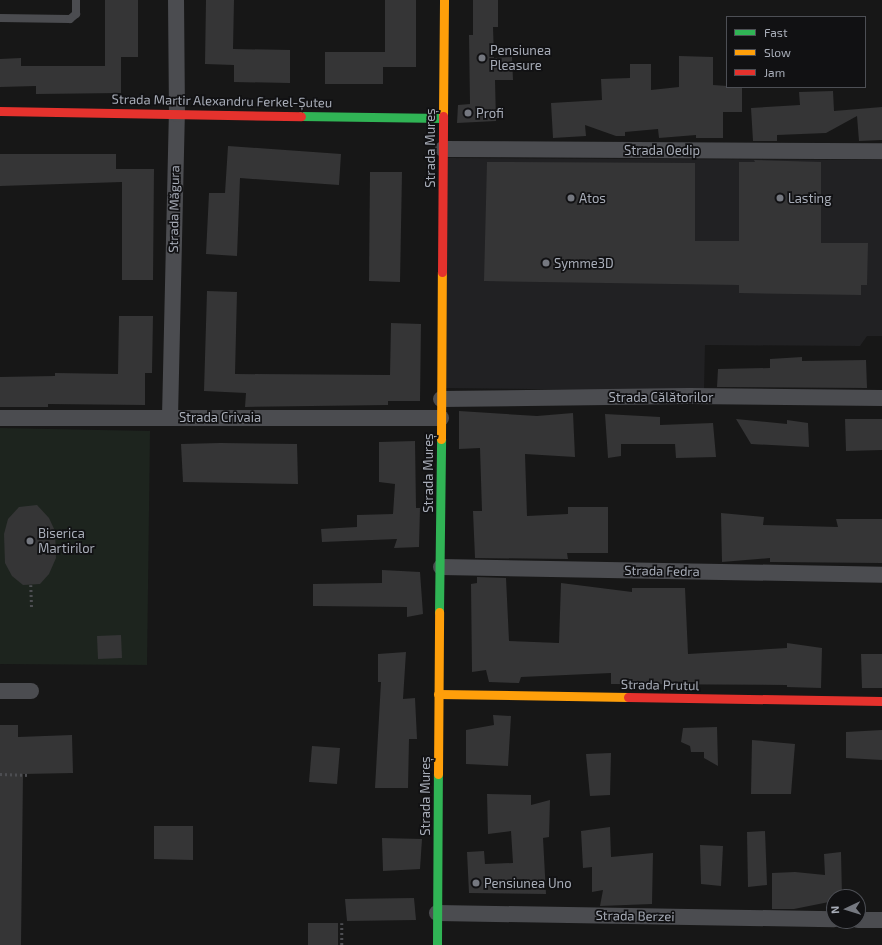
<!DOCTYPE html>
<meta charset="utf-8">
<style>
body{margin:0}
#map{position:relative;width:882px;height:945px;overflow:hidden;background:#171717;font-family:"Exo 2",sans-serif}
div>[style]{position:absolute}
.built>*{inset:0;background:#212123}
.green>*{inset:0;background:#1d241e}
.building>*{inset:0;background:#353536}
.path>*{height:2.5px;margin-top:-1.25px;transform-origin:0;background:repeating-linear-gradient(90deg,#4d4e52 0 2px,transparent 0 5px)}
.lane>*{height:8px;margin:-4px;padding:0 4px;transform-origin:4px;border-radius:4px;background:#4b4c50}
.street>*{height:16px;margin:-8px;padding:0 8px;transform-origin:8px;border-radius:8px;background:#4b4c50}
.fast>*{height:9px;margin:-4.5px;padding:0 4.5px;transform-origin:4.5px;border-radius:4.5px;background:#30b455}
.slow>*{height:9px;margin:-4.5px;padding:0 4.5px;transform-origin:4.5px;border-radius:4.5px;background:#ff9f0a}
.jam>*{height:9px;margin:-4.5px;padding:0 4.5px;transform-origin:4.5px;border-radius:4.5px;background:#e5322d}
.dots>*{width:11px;height:11px;translate:-50% -50%;box-sizing:border-box;border:2px solid #111113;border-radius:50%}
span{translate:-50% -50%;white-space:nowrap;text-align:center;line-height:1.15;-webkit-text-stroke:3.5px #111113;paint-order:stroke}
.poi-label{font-size:13px;color:#a8adb8}
.left{translate:0 -50%;text-align:left}
.street-label{font-size:13px;color:#a8adb8}
.legend{position:absolute;left:726px;top:16px;width:140px;height:72px;box-sizing:border-box;background:#111113;border:1px solid #4d4f55;margin:0;padding:5px 7px;list-style:none;font-size:12px;color:#a8adb8}
.legend li{display:flex;align-items:center;gap:8px;height:20px}
.legend b{width:20px;border:1px solid #4d4f55}
.north{position:absolute;left:826px;top:889px;width:40px;height:40px;box-sizing:border-box;background:#111113;border:1px solid #4d4f55;border-radius:50%;rotate:266deg;font-size:11px;font-weight:700;line-height:16px;text-align:center;color:#a8adb8}
.north::after{content:'';display:block;margin:auto;width:14px;height:18px;background:#757880;clip-path:polygon(50% 0,100% 100%,50% 72%,0 100%)}
</style>
<div id="map">
<div class="built">
<div style="clip-path:polygon(447px 158px,882px 160px,882px 336px,867px 336px,860px 346px,705px 345px,704px 391px,445px 388px)"></div>
</div>
<div class="green">
<div style="clip-path:polygon(0 428px,150px 431px,147px 665px,0 664px)"></div>
</div>
<div class="building">
<div style="clip-path:polygon(105px 0,138px 0,138px 57px,121px 57px,121px 93px,36px 94px,36px 86px,0 87px,0 59px,21px 58px,21px 66px,105px 66px)"></div>
<div style="clip-path:polygon(206px 0,234px 0,233px 49px,290px 50px,290px 83px,234px 82px,234px 65px,205px 64px)"></div>
<div style="clip-path:polygon(385px 0,416px 0,416px 67px,383px 67px,383px 84px,325px 84px,325px 52px,385px 52px)"></div>
<div style="clip-path:polygon(473px 0,498px 0,498px 27px,493px 27px,494px 58px,512px 57px,513px 80px,495px 80px,496px 121px,457px 123px,458px 105px,470px 104px,469px 35px,473px 35px)"></div>
<div style="clip-path:polygon(679px 56px,713px 57px,713px 85px,742px 87px,742px 112px,723px 112px,723px 138px,696px 138px,696px 135px,659px 138px,658px 129px,625px 132px,625px 136px,616px 136px,585px 125px,586px 136px,553px 138px,551px 103px,602px 100px,601px 79px,630px 78px,630px 64px,651px 64px,651px 90px,679px 87px)"></div>
<div style="clip-path:polygon(833px 91px,834px 111px,882px 107px,882px 140px,859px 141px,857px 116px,826px 133px,777px 135px,777px 141px,753px 141px,751px 108px,800px 105px,799px 92px)"></div>
<div style="clip-path:polygon(228px 146px,341px 154px,339px 185px,240px 178px,237px 256px,206px 254px,209px 193px,225px 193px)"></div>
<div style="clip-path:polygon(0 154px,116px 154px,116px 169px,154px 169px,153px 280px,122px 280px,122px 182px,0 186px)"></div>
<div style="clip-path:polygon(754px 160px,821px 162px,821px 243px,868px 243px,867px 285px,861px 285px,861px 295px,739px 293px,739px 285px,484px 281px,487px 162px,695px 163px,695px 241px,739px 241px,739px 162px,755px 162px)"></div>
<div style="clip-path:polygon(370px 172px,402px 172px,400px 282px,369px 281px)"></div>
<div style="clip-path:polygon(207px 291px,237px 292px,235px 374px,390px 375px,391px 323px,421px 324px,420px 401px,388px 401px,388px 405px,245px 407px,246px 393px,204px 391px)"></div>
<div style="clip-path:polygon(119px 316px,153px 316px,152px 373px,145px 373px,145px 405px,48px 404px,48px 407px,0 407px,0 377px,55px 376px,55px 373px,118px 374px)"></div>
<div style="clip-path:polygon(802px 357px,802px 361px,866px 360px,867px 388px,717px 387px,718px 369px,770px 368px,770px 359px)"></div>
<div style="clip-path:polygon(459px 411px,537px 416px,573px 413px,575px 457px,525px 454px,527px 516px,568px 514px,568px 507px,608px 507px,608px 553px,567px 553px,568px 559px,475px 558px,473px 511px,482px 511px,480px 448px,459px 449px)"></div>
<div style="clip-path:polygon(605px 414px,660px 417px,660px 425px,713px 423px,716px 457px,676px 458px,675px 444px,621px 444px,621px 456px,608px 458px)"></div>
<div style="clip-path:polygon(736px 419px,787px 424px,787px 420px,808px 423px,809px 447px,751px 444px)"></div>
<div style="clip-path:polygon(845px 419px,882px 419px,882px 450px,846px 451px)"></div>
<div style="clip-path:polygon(415px 441px,416px 508px,420px 508px,419px 547px,394px 548px,397px 539px,322px 542px,321px 529px,357px 527px,357px 515px,393px 514px,395px 484px,379px 482px,379px 442px)"></div>
<div style="clip-path:polygon(220px 443px,297px 444px,298px 484px,183px 482px,181px 444px)"></div>
<div style="clip-path:polygon(37px 505px,49px 518px,55px 531px,56px 558px,49px 574px,40px 584px,23px 585px,12px 576px,5px 563px,4px 534px,8px 519px,19px 507px)"></div>
<div style="clip-path:polygon(721px 513px,764px 517px,763px 525px,838px 527px,836px 519px,882px 519px,882px 563px,770px 562px,770px 558px,722px 562px)"></div>
<div style="clip-path:polygon(382px 570px,420px 572px,423px 614px,407px 617px,407px 607px,313px 606px,313px 584px,382px 583px)"></div>
<div style="clip-path:polygon(477px 577px,506px 578px,509px 641px,559px 643px,561px 583px,632px 592px,632px 588px,685px 588px,688px 654px,787px 648px,787px 643px,822px 648px,821px 688px,787px 687px,787px 685px,611px 684px,611px 673px,521px 677px,519px 683px,489px 682px,486px 670px,472px 672px,471px 584px,477px 583px)"></div>
<div style="clip-path:polygon(121px 635px,122px 658px,98px 659px,97px 636px)"></div>
<div style="clip-path:polygon(406px 652px,403px 699px,415px 698px,417px 739px,409px 739px,408px 788px,375px 788px,381px 682px,378px 682px,378px 654px)"></div>
<div style="clip-path:polygon(861px 654px,882px 654px,882px 688px,862px 688px)"></div>
<div style="clip-path:polygon(493px 715px,511px 716px,508px 766px,466px 764px,466px 730px,494px 725px)"></div>
<div style="clip-path:polygon(0 725px,18px 725px,18px 737px,72px 735px,73px 773px,23px 774px,21px 945px,0 945px)"></div>
<div style="clip-path:polygon(717px 727px,718px 766px,704px 758px,704px 752px,691px 752px,690px 746px,681px 742px,683px 728px)"></div>
<div style="clip-path:polygon(882px 730px,882px 760px,846px 758px,846px 732px)"></div>
<div style="clip-path:polygon(752px 740px,795px 744px,791px 794px,751px 794px)"></div>
<div style="clip-path:polygon(312px 746px,340px 748px,337px 784px,309px 782px)"></div>
<div style="clip-path:polygon(611px 753px,610px 795px,590px 796px,586px 754px)"></div>
<div style="clip-path:polygon(487px 794px,531px 795px,531px 805px,550px 800px,549px 837px,543px 838px,546px 894px,469px 893px,467px 852px,484px 851px,485px 864px,513px 863px,511px 831px,488px 834px)"></div>
<div style="clip-path:polygon(154px 826px,193px 826px,193px 860px,154px 859px)"></div>
<div style="clip-path:polygon(610px 827px,611px 857px,653px 853px,652px 904px,600px 906px,603px 890px,592px 892px,592px 867px,583px 868px,581px 831px)"></div>
<div style="clip-path:polygon(765px 831px,767px 885px,748px 887px,747px 832px)"></div>
<div style="clip-path:polygon(382px 838px,422px 839px,420px 869px,383px 871px)"></div>
<div style="clip-path:polygon(700px 845px,723px 846px,721px 886px,701px 884px)"></div>
<div style="clip-path:polygon(841px 852px,842px 897px,834px 897px,834px 901px,794px 909px,772px 909px,772px 873px,795px 872px,825px 875px,824px 854px)"></div>
<div style="clip-path:polygon(414px 898px,416px 920px,347px 921px,345px 899px)"></div>
<div style="clip-path:polygon(308px 923px,338px 923px,338px 945px,308px 945px)"></div>
</div>
<div class="path">
<div style="left:31px;top:585px;width:24px;rotate:88deg"></div>
<div style="left:0;top:774px;width:30px;rotate:2deg"></div>
<div style="left:342px;top:923px;width:22px;rotate:90deg"></div>
</div>
<div class="lane">
<div style="left:0;top:18px;width:70px;rotate:0.8deg"></div>
<div style="left:70px;top:19px;width:8px;rotate:-40deg"></div>
<div style="left:76px;top:14px;width:14px;rotate:-90deg"></div>
</div>
<div class="street">
<div style="left:443px;top:149px;width:439px;rotate:0.3deg"></div>
<div style="left:441px;top:399px;width:248px;rotate:-0.7deg"></div>
<div style="left:689px;top:396px;width:193px;rotate:0.6deg"></div>
<div style="left:170px;top:417px;width:303px;rotate:-88.7deg"></div>
<div style="left:177px;top:114px;width:114px;rotate:-90.5deg"></div>
<div style="left:0;top:418px;width:441px"></div>
<div style="left:441px;top:567px;width:441px;rotate:1deg"></div>
<div style="left:0;top:691px;width:31px"></div>
<div style="left:437px;top:913px;width:397px;rotate:0.9deg"></div>
<div style="left:858px;top:920px;width:24px"></div>
</div>
<div class="fast">
<div style="left:301px;top:116px;width:142px;rotate:0.8deg"></div>
<div style="left:439px;top:612px;width:173px;rotate:-89.3deg"></div>
<div style="left:437px;top:945px;width:171px;rotate:-89.7deg"></div>
</div>
<div class="slow">
<div style="left:443px;top:116px;width:116px;rotate:-89.5deg"></div>
<div style="left:441px;top:439px;width:167px;rotate:-89.7deg"></div>
<div style="left:438px;top:694px;width:190px;rotate:0.9deg"></div>
<div style="left:438px;top:774px;width:162px;rotate:-89.6deg"></div>
</div>
<div class="jam">
<div style="left:0;top:111px;width:301px;rotate:1deg"></div>
<div style="left:442px;top:272px;width:156px;rotate:-89.6deg"></div>
<div style="left:628px;top:697px;width:254px;rotate:0.9deg"></div>
</div>
<div class="dots">
<div style="left:482px;top:58px;background:#757880"></div>
<div style="left:468px;top:113px;background:#757880"></div>
<div style="left:571px;top:198px;background:#757880"></div>
<div style="left:780px;top:198px;background:#757880"></div>
<div style="left:546px;top:263px;background:#757880"></div>
<div style="left:30px;top:541px;background:#757880"></div>
<div style="left:476px;top:883px;background:#757880"></div>
</div>
<div class="poi-label">
<span class="left" style="left:490px;top:58px">Pensiunea<br>Pleasure</span>
<span class="left" style="left:476px;top:113px">Profi</span>
<span class="left" style="left:579px;top:198px">Atos</span>
<span class="left" style="left:788px;top:198px">Lasting</span>
<span class="left" style="left:554px;top:263px">Symme3D</span>
<span class="left" style="left:38px;top:541px">Biserica<br>Martirilor</span>
<span class="left" style="left:484px;top:883px">Pensiunea Uno</span>
</div>
<div class="street-label">
<span style="left:222px;top:101px;rotate:1deg">Strada Martir Alexandru Ferkel-Șuteu</span>
<span style="left:430px;top:148px;rotate:-90deg">Strada Mureș</span>
<span style="left:662px;top:150px">Strada Oedip</span>
<span style="left:174px;top:209px;rotate:-89deg">Strada Măgura</span>
<span style="left:661px;top:397px">Strada Călătorilor</span>
<span style="left:220px;top:417px">Strada Crivaia</span>
<span style="left:428px;top:473px;rotate:-90deg">Strada Mureș</span>
<span style="left:662px;top:571px;rotate:1deg">Strada Fedra</span>
<span style="left:660px;top:685px;rotate:1deg">Strada Prutul</span>
<span style="left:425px;top:796px;rotate:-90deg">Strada Mureș</span>
<span style="left:635px;top:916px;rotate:1deg">Strada Berzei</span>
</div>
<ul class="legend">
<li><b style="height:5px;background:#30b455"></b>Fast</li>
<li><b style="height:5px;background:#ff9f0a"></b>Slow</li>
<li><b style="height:5px;background:#e5322d"></b>Jam</li>
</ul>
<div class="north">N</div>
</div>
